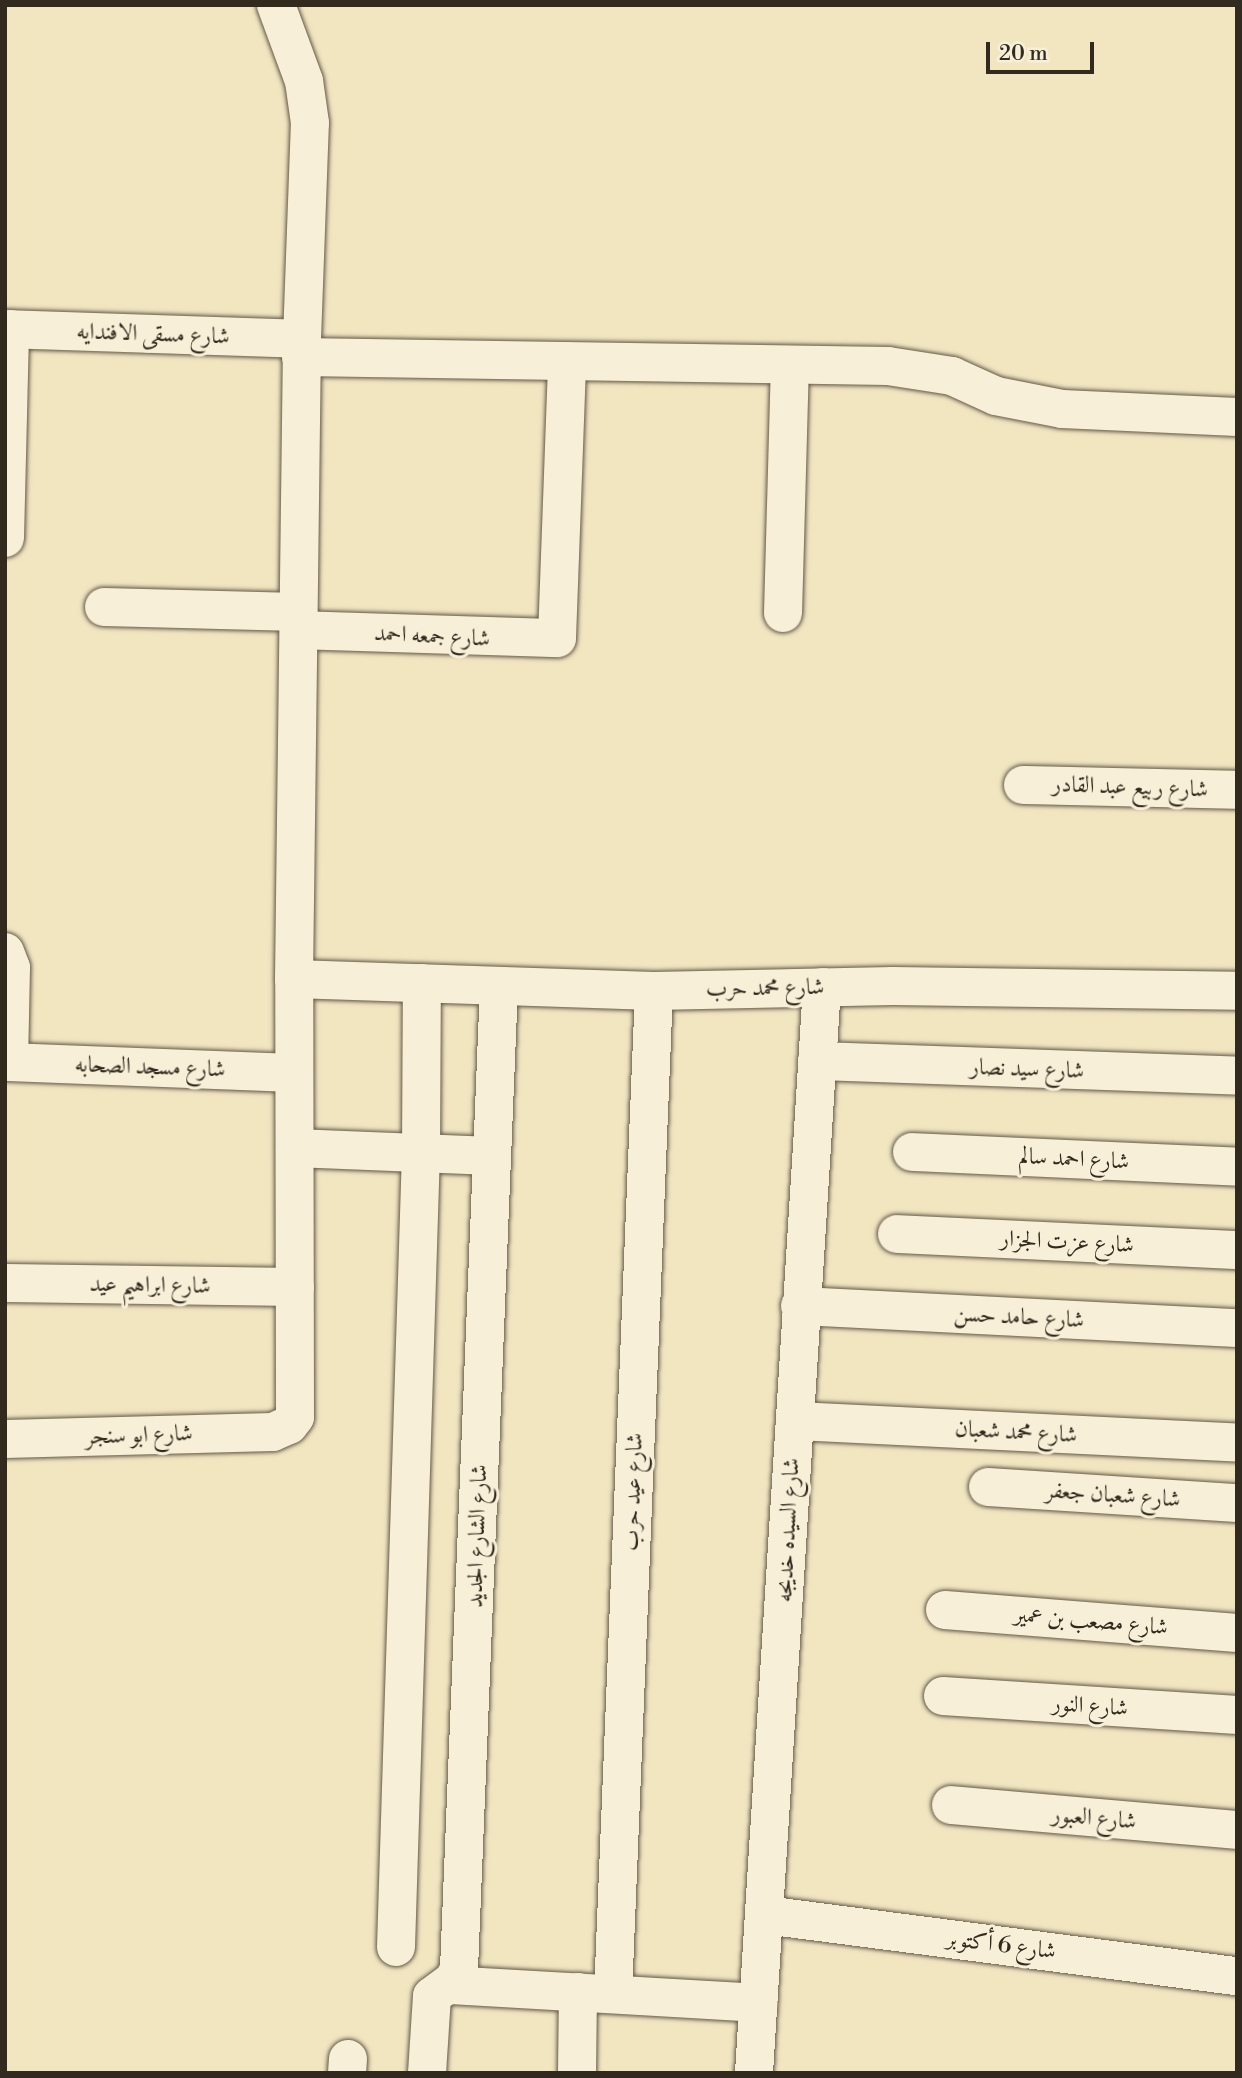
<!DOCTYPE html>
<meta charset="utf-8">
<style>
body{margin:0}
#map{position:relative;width:1242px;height:2078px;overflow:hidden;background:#f2e6c1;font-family:"Libre Bodoni",Amiri,serif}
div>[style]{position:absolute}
.roads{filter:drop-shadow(0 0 2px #635948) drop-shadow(0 0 2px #635948)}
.street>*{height:38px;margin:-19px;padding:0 19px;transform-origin:19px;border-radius:19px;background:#f7efd7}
span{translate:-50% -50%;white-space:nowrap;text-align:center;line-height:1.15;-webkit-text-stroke:6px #f7efd7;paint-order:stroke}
.street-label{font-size:23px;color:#332a1f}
.frame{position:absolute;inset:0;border:7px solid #332a1f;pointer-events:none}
.scale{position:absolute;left:986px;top:42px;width:108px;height:32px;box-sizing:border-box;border:4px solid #332a1f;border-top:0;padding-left:9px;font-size:21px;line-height:24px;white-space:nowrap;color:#332a1f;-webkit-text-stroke:5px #f7efd7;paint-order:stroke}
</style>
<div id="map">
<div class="roads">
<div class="street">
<div style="left:5px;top:329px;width:297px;rotate:1.9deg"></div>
<div style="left:301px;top:357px;width:587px;rotate:0.88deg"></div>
<div style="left:888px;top:366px;width:65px;rotate:8.9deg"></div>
<div style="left:952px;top:376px;width:48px;rotate:24.4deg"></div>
<div style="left:996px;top:396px;width:67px;rotate:11.1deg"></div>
<div style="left:1062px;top:409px;width:175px;rotate:2.6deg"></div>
<div style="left:5px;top:538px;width:209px;rotate:-88.6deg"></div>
<div style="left:104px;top:607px;width:194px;rotate:1.5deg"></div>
<div style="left:783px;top:613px;width:248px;rotate:-88.4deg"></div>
<div style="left:299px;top:630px;width:258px;rotate:1.8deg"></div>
<div style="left:557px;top:638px;width:277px;rotate:-87.9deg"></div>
<div style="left:1023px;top:785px;width:214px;rotate:1.3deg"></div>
<div style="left:5px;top:952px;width:17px;rotate:69deg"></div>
<div style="left:11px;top:968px;width:94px;rotate:91.2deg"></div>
<div style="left:294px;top:979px;width:360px;rotate:1.9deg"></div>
<div style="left:654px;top:991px;width:239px;rotate:-1.2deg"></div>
<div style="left:893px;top:986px;width:344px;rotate:0.8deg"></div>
<div style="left:817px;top:1061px;width:420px;rotate:2deg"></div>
<div style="left:5px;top:1062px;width:289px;rotate:2.2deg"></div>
<div style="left:295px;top:1148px;width:197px;rotate:2.3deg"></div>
<div style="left:912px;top:1152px;width:325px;rotate:2.6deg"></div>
<div style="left:897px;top:1234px;width:340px;rotate:2.7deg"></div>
<div style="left:5px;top:1283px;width:290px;rotate:0.8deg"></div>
<div style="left:800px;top:1306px;width:438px;rotate:2.9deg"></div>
<div style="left:795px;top:1421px;width:443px;rotate:2.8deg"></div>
<div style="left:5px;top:1439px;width:268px;rotate:-1.5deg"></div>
<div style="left:273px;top:1432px;width:17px;rotate:-24deg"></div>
<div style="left:289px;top:1425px;width:10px;rotate:-53deg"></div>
<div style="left:295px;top:1417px;width:438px;rotate:-90.1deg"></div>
<div style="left:294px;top:979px;width:640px;rotate:-89.28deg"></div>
<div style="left:302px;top:339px;width:216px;rotate:-87.9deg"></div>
<div style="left:310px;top:123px;width:42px;rotate:-98.1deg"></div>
<div style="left:304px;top:81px;width:81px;rotate:-110.2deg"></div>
<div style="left:988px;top:1487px;width:250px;rotate:3.7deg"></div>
<div style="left:945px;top:1610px;width:293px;rotate:4.5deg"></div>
<div style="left:943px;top:1696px;width:295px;rotate:3.7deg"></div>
<div style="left:951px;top:1805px;width:287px;rotate:5deg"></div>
<div style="left:765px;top:1915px;width:476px;rotate:7.4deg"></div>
<div style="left:396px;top:1947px;width:794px;rotate:-88.2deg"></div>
<div style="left:421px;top:1153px;width:170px;rotate:-89.7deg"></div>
<div style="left:448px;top:1985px;width:311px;rotate:3.3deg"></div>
<div style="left:613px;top:1994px;width:1004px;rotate:-87.66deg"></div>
<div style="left:347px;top:2073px;width:14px;rotate:-86deg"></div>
<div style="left:427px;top:2073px;width:77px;rotate:-86.3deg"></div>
<div style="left:432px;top:1996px;width:26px;rotate:-36deg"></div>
<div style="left:453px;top:1981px;width:13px;rotate:-63deg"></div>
<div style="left:459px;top:1969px;width:984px;rotate:-87.67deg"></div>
<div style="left:577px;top:2073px;width:81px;rotate:-89.3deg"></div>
<div style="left:754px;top:2073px;width:1088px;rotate:-86.42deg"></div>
</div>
</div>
<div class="street-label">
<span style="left:153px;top:334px;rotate:2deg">شارع مسقى الافندايه</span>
<span style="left:432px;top:636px;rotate:3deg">شارع جمعه احمد</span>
<span style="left:1130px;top:787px;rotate:2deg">شارع ربيع عبد القادر</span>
<span style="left:765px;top:988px;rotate:-1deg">شارع محمد حرب</span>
<span style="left:150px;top:1067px;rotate:2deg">شارع مسجد الصحابه</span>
<span style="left:1027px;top:1069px;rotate:2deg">شارع سيد نصار</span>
<span style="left:1074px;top:1159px;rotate:3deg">شارع احمد سالم</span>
<span style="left:1067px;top:1242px;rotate:3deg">شارع عزت الجزار</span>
<span style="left:150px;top:1285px;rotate:1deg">شارع ابراهيم عيد</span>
<span style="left:1019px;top:1317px;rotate:3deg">شارع حامد حسن</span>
<span style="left:1016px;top:1432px;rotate:3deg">شارع محمد شعبان</span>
<span style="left:139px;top:1435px;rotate:-2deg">شارع ابو سنجر</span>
<span style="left:633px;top:1492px;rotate:-88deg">شارع عيد حرب</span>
<span style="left:1113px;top:1495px;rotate:4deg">شارع شعبان جعفر</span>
<span style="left:788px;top:1530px;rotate:-87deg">شارع السيده خديجه</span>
<span style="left:477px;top:1536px;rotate:-88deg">شارع الشارع الجديد</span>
<span style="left:1091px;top:1621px;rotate:5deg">شارع مصعب بن عمير</span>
<span style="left:1090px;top:1706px;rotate:4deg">شارع النور</span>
<span style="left:1094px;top:1818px;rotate:5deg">شارع العبور</span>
<span style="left:1001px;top:1945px;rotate:7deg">شارع 6 أكتوبر</span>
</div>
<div class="frame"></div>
<div class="scale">20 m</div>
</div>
